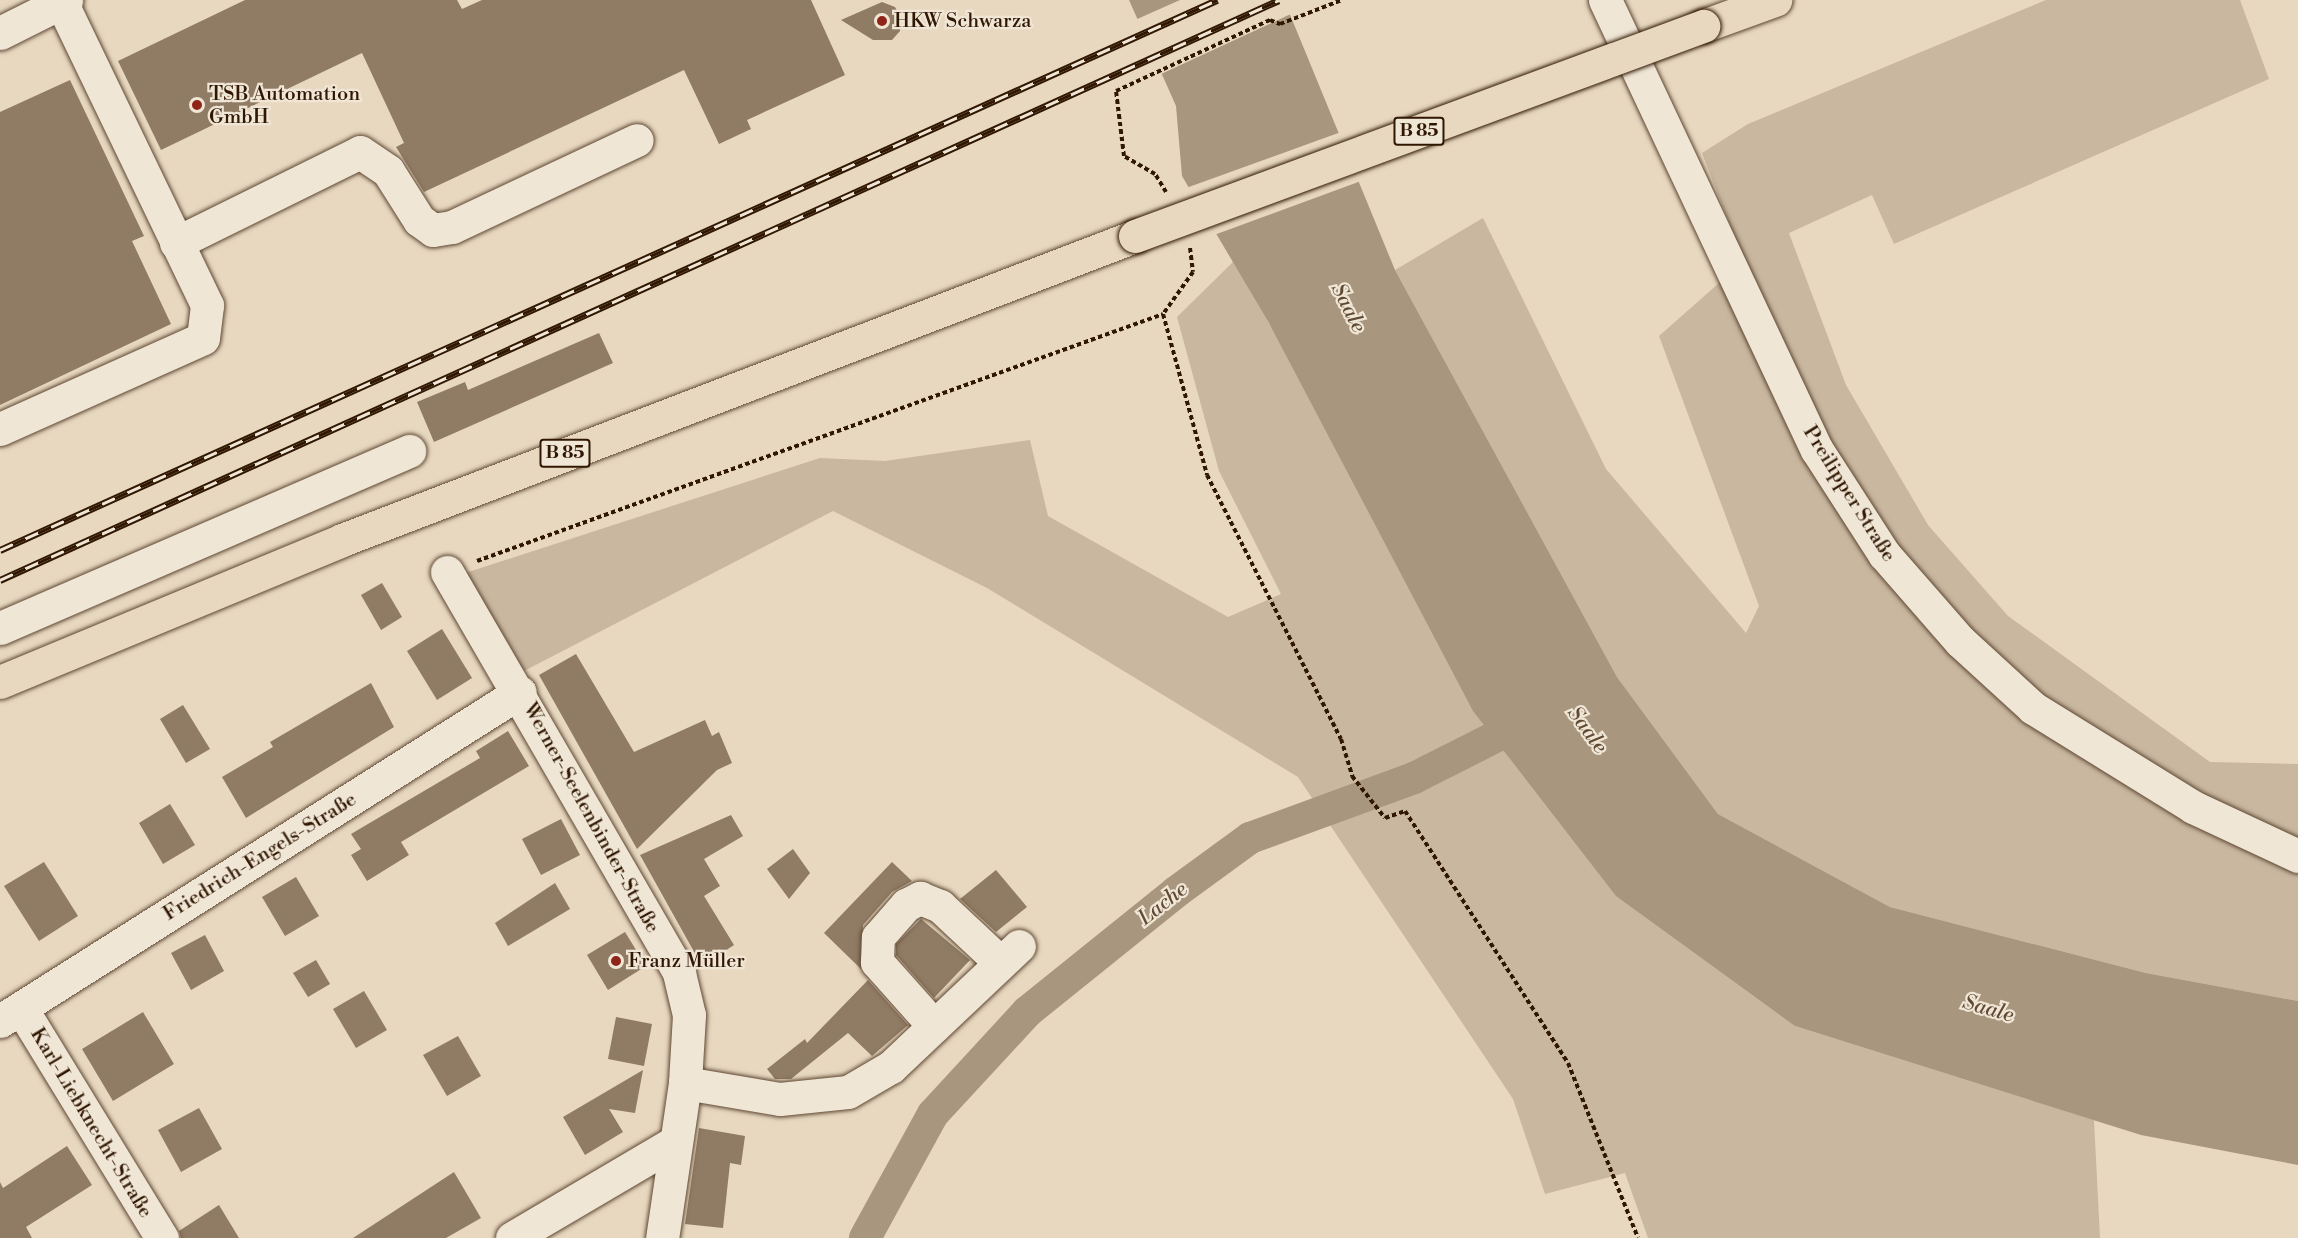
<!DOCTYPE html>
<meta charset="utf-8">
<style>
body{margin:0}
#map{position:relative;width:2298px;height:1238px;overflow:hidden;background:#e8d8c0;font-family:"Libre Bodoni",serif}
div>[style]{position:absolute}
.green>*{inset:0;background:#c9b7a0}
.water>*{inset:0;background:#a9967f}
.pier>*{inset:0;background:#e8d8c0}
.canal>*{height:32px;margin:-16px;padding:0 16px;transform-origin:16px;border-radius:16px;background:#a9967f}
.building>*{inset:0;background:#907b65}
.path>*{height:4px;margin-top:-2px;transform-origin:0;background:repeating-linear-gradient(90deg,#301702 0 4.5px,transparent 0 7.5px)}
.roads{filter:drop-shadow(0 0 2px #5e4732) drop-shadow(0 0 2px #5e4732)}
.minor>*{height:33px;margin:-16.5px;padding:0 16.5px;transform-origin:16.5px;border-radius:16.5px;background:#f0e6d6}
.major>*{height:33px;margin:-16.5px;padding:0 16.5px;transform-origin:16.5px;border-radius:16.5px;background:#e8d8c0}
.rail>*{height:7px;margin-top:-3.5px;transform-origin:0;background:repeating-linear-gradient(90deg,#f0e6d6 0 14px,#301702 0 28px);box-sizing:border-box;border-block:2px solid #301702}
.bridges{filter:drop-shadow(0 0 2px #301702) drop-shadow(0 0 2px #301702)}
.major-bridge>*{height:33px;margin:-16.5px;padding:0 16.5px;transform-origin:16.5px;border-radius:16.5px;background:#e8d8c0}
.dots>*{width:16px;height:16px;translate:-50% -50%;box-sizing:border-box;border:3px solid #f0e6d6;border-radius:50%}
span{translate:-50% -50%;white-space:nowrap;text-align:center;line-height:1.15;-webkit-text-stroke:4.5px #f0e6d6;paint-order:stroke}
.shield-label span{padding:2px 4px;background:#f0e6d6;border:2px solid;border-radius:4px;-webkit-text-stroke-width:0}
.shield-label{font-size:18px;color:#301702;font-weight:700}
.poi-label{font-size:20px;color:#301702}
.left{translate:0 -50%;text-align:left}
.street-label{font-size:20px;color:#301702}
.water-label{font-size:21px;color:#604a34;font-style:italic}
</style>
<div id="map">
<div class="green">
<div style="clip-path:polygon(2046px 0,2240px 0,2269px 79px,1894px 244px,1872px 195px,1789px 233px,1846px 385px,1928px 525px,2008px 616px,2210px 762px,2298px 764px,2298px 1001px,2146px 973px,1890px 907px,1718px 814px,1617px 677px,1395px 270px,1483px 218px,1606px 469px,1746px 633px,1759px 606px,1659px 336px,1744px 261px,1702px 153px,1748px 124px)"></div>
<div style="clip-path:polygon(1234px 261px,1269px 323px,1795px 1026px,2094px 1120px,2100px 1238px,1648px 1238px,1625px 1173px,1545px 1194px,1513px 1099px,1298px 777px,987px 588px,833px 511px,522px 672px,456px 576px,820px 458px,885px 461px,1030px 440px,1048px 516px,1228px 617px,1281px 594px,1219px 471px,1177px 317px)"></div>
</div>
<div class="water">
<div style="clip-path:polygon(1129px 0,1284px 0,1395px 270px,1617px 677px,1718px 814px,1890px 907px,2146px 973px,2298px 1001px,2298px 1165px,2141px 1135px,1795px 1026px,1616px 896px,1473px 711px,1269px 323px,1182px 176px,1176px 106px)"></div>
</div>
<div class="pier">
<div style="clip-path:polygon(1180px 0,1287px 0,1293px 13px,1159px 75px,1135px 20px)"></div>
<div style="clip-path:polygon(1341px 132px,1361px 181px,1214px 235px,1186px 188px)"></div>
</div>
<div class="canal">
<div style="left:865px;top:1238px;width:141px;rotate:-61.3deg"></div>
<div style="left:933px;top:1114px;width:139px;rotate:-47.3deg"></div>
<div style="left:1027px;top:1012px;width:191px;rotate:-38.8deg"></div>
<div style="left:1176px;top:892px;width:92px;rotate:-36.1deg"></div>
<div style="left:1250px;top:838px;width:175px;rotate:-20.1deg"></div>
<div style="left:1414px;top:778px;width:131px;rotate:-26.8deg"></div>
</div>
<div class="building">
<div style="clip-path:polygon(245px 0,457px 0,462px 9px,482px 0,811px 0,845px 75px,747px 120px,751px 129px,719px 144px,684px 70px,424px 192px,396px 147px,404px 143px,362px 53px,161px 150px,118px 61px)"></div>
<div style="clip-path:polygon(882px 2px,895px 7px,901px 18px,900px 31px,892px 40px,873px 40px,841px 20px)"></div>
<div style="clip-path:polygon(70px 80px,144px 236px,132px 241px,171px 324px,0 405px,0 112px)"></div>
<div style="clip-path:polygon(599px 333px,613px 363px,434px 442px,417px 402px,465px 382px,468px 390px)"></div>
<div style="clip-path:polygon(382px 583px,402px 617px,381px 630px,361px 595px)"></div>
<div style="clip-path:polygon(442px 629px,472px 678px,437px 700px,407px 651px)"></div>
<div style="clip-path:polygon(576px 654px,634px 752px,705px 720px,712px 736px,719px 732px,732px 763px,717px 770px,637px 849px,539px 675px)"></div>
<div style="clip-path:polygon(371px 683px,394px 727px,246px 818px,222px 777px,273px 747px,270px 742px)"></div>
<div style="clip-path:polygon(183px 705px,210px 749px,186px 763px,160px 719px)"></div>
<div style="clip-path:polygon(508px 731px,529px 766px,401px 842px,409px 855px,367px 881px,351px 855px,361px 849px,351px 834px,480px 758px,476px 751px)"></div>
<div style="clip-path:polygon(170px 804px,195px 845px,163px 864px,139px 823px)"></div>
<div style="clip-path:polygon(731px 815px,743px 836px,704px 859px,720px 886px,704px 896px,734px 945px,702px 966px,640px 855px)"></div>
<div style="clip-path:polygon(561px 819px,580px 855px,541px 875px,522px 839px)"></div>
<div style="clip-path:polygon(793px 849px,810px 873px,789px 899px,767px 869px)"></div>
<div style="clip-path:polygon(44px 862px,78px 916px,39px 941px,4px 886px)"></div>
<div style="clip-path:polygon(892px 862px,912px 881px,892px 892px,863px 925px,861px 969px,824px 933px)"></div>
<div style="clip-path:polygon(996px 870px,1027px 907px,996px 932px,960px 899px)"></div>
<div style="clip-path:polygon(296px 877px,319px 916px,285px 936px,262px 897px)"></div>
<div style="clip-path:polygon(555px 883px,570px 909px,508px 946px,495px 923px)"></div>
<div style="clip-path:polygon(921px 919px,970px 960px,934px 998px,896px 955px,896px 944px)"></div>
<div style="clip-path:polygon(625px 932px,646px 966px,608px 990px,587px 955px)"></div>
<div style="clip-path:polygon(205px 935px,224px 971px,191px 990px,171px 953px)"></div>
<div style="clip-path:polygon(316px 960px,330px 984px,308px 997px,293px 973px)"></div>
<div style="clip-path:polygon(868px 980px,908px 1025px,872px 1056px,848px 1033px,791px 1079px,775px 1079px,767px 1069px,805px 1039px,807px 1043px)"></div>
<div style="clip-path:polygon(364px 991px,387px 1030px,356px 1048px,333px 1009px)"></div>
<div style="clip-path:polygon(143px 1012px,174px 1064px,113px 1101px,82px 1049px)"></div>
<div style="clip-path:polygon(616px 1017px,652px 1024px,644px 1066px,608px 1059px)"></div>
<div style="clip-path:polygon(458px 1036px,481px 1076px,447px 1096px,423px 1055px)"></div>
<div style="clip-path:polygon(643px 1070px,635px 1113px,609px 1109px,623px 1132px,585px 1155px,563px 1117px)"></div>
<div style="clip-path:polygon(199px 1108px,222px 1149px,181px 1172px,158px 1130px)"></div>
<div style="clip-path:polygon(699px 1128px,745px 1136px,741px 1165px,730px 1163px,723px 1228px,685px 1224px)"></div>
<div style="clip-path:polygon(67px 1146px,92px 1185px,26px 1227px,32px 1238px,0 1238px,0 1182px,3px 1188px)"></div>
<div style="clip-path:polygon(454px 1172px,481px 1218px,446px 1238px,353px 1238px)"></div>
<div style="clip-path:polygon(219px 1205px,239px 1238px,181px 1238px,179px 1231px)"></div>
</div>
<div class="path">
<div style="left:1166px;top:192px;width:21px;rotate:-121deg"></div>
<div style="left:1155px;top:174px;width:36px;rotate:-150deg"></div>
<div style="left:1124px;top:156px;width:65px;rotate:-97deg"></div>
<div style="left:1116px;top:91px;width:170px;rotate:-24.8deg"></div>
<div style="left:1270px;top:20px;width:11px;rotate:22deg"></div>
<div style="left:1280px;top:24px;width:66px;rotate:-21.2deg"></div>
<div style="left:1190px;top:248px;width:24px;rotate:83deg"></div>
<div style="left:1193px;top:272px;width:52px;rotate:125.5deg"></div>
<div style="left:1163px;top:314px;width:167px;rotate:74.7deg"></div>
<div style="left:1207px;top:475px;width:296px;rotate:63.1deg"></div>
<div style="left:1341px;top:739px;width:39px;rotate:73deg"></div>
<div style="left:1352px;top:776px;width:53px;rotate:51.8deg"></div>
<div style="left:1385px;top:818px;width:21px;rotate:-19deg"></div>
<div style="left:1405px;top:811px;width:300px;rotate:57.1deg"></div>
<div style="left:1568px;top:1063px;width:188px;rotate:68.2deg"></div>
<div style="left:477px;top:561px;width:729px;rotate:-19.8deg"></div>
</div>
<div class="roads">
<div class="minor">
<div style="left:1605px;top:0;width:497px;rotate:64.8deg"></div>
<div style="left:1817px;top:450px;width:124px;rotate:57.2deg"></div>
<div style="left:1884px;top:554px;width:116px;rotate:48.9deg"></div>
<div style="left:1960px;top:641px;width:99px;rotate:42.5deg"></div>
<div style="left:2033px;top:708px;width:188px;rotate:31.7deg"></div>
<div style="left:2193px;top:807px;width:116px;rotate:25deg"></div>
<div style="left:0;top:33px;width:74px;rotate:-26.6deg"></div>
<div style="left:176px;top:243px;width:205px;rotate:-26.3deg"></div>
<div style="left:360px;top:152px;width:34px;rotate:34deg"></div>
<div style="left:388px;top:171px;width:58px;rotate:57.7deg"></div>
<div style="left:419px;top:220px;width:17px;rotate:36deg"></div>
<div style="left:433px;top:230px;width:19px;rotate:-9deg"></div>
<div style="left:452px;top:227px;width:204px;rotate:-25.2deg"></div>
<div style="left:0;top:429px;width:222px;rotate:-24.1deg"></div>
<div style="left:203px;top:338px;width:33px;rotate:-83deg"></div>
<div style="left:207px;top:305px;width:336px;rotate:-115.7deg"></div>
<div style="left:447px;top:572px;width:463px;rotate:59.9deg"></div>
<div style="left:679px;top:973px;width:43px;rotate:76.6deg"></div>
<div style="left:689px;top:1015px;width:68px;rotate:93.4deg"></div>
<div style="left:685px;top:1083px;width:157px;rotate:98.4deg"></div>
<div style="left:0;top:628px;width:446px;rotate:-23.4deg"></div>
<div style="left:21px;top:1008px;width:270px;rotate:58.5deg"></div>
<div style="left:0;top:1021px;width:615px;rotate:-32.32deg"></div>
<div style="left:934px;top:1026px;width:86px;rotate:-131.7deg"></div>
<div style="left:877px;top:962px;width:25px;rotate:-88deg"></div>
<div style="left:878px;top:937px;width:43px;rotate:-48.8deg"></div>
<div style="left:906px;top:905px;width:16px;rotate:-27deg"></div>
<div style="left:920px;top:898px;width:22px;rotate:22deg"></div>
<div style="left:940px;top:906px;width:83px;rotate:43.1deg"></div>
<div style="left:685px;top:1083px;width:96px;rotate:9.6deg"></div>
<div style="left:780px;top:1099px;width:68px;rotate:-5.9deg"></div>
<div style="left:848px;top:1092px;width:50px;rotate:-30.2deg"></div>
<div style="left:891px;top:1067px;width:176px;rotate:-43.4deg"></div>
<div style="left:512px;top:1238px;width:187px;rotate:-30.5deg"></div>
</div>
<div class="major">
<div style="left:1703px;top:26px;width:77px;rotate:-19.9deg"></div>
<div style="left:0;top:682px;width:370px;rotate:-22.5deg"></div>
<div style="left:342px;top:540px;width:849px;rotate:-20.97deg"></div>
</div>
</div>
<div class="rail">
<div style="left:0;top:550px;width:1336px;rotate:-24.32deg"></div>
<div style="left:0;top:580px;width:1404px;rotate:-24.39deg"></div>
</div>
<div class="bridges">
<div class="major-bridge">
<div style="left:1135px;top:236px;width:606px;rotate:-20.29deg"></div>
</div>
</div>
<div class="dots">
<div style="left:882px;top:21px;background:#8f2418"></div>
<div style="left:197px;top:105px;background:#8f2418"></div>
<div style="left:616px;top:961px;background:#8f2418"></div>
</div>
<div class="shield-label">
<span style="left:1419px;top:131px">B 85</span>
<span style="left:565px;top:453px">B 85</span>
</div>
<div class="poi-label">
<span class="left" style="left:894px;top:21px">HKW Schwarza</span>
<span class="left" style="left:209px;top:106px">TSB Automation<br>GmbH</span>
<span class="left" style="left:628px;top:961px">Franz Müller</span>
</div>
<div class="street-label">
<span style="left:1849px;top:494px;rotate:58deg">Preilipper Straße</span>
<span style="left:591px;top:818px;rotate:61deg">Werner-Seelenbinder-Straße</span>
<span style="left:260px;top:857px;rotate:-32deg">Friedrich-Engels-Straße</span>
<span style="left:91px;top:1123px;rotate:59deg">Karl-Liebknecht-Straße</span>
</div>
<div class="water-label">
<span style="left:1348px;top:308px;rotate:63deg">Saale</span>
<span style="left:1587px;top:730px;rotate:54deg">Saale</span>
<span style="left:1163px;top:904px;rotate:-38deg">Lache</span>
<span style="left:1988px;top:1009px;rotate:16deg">Saale</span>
</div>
</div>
